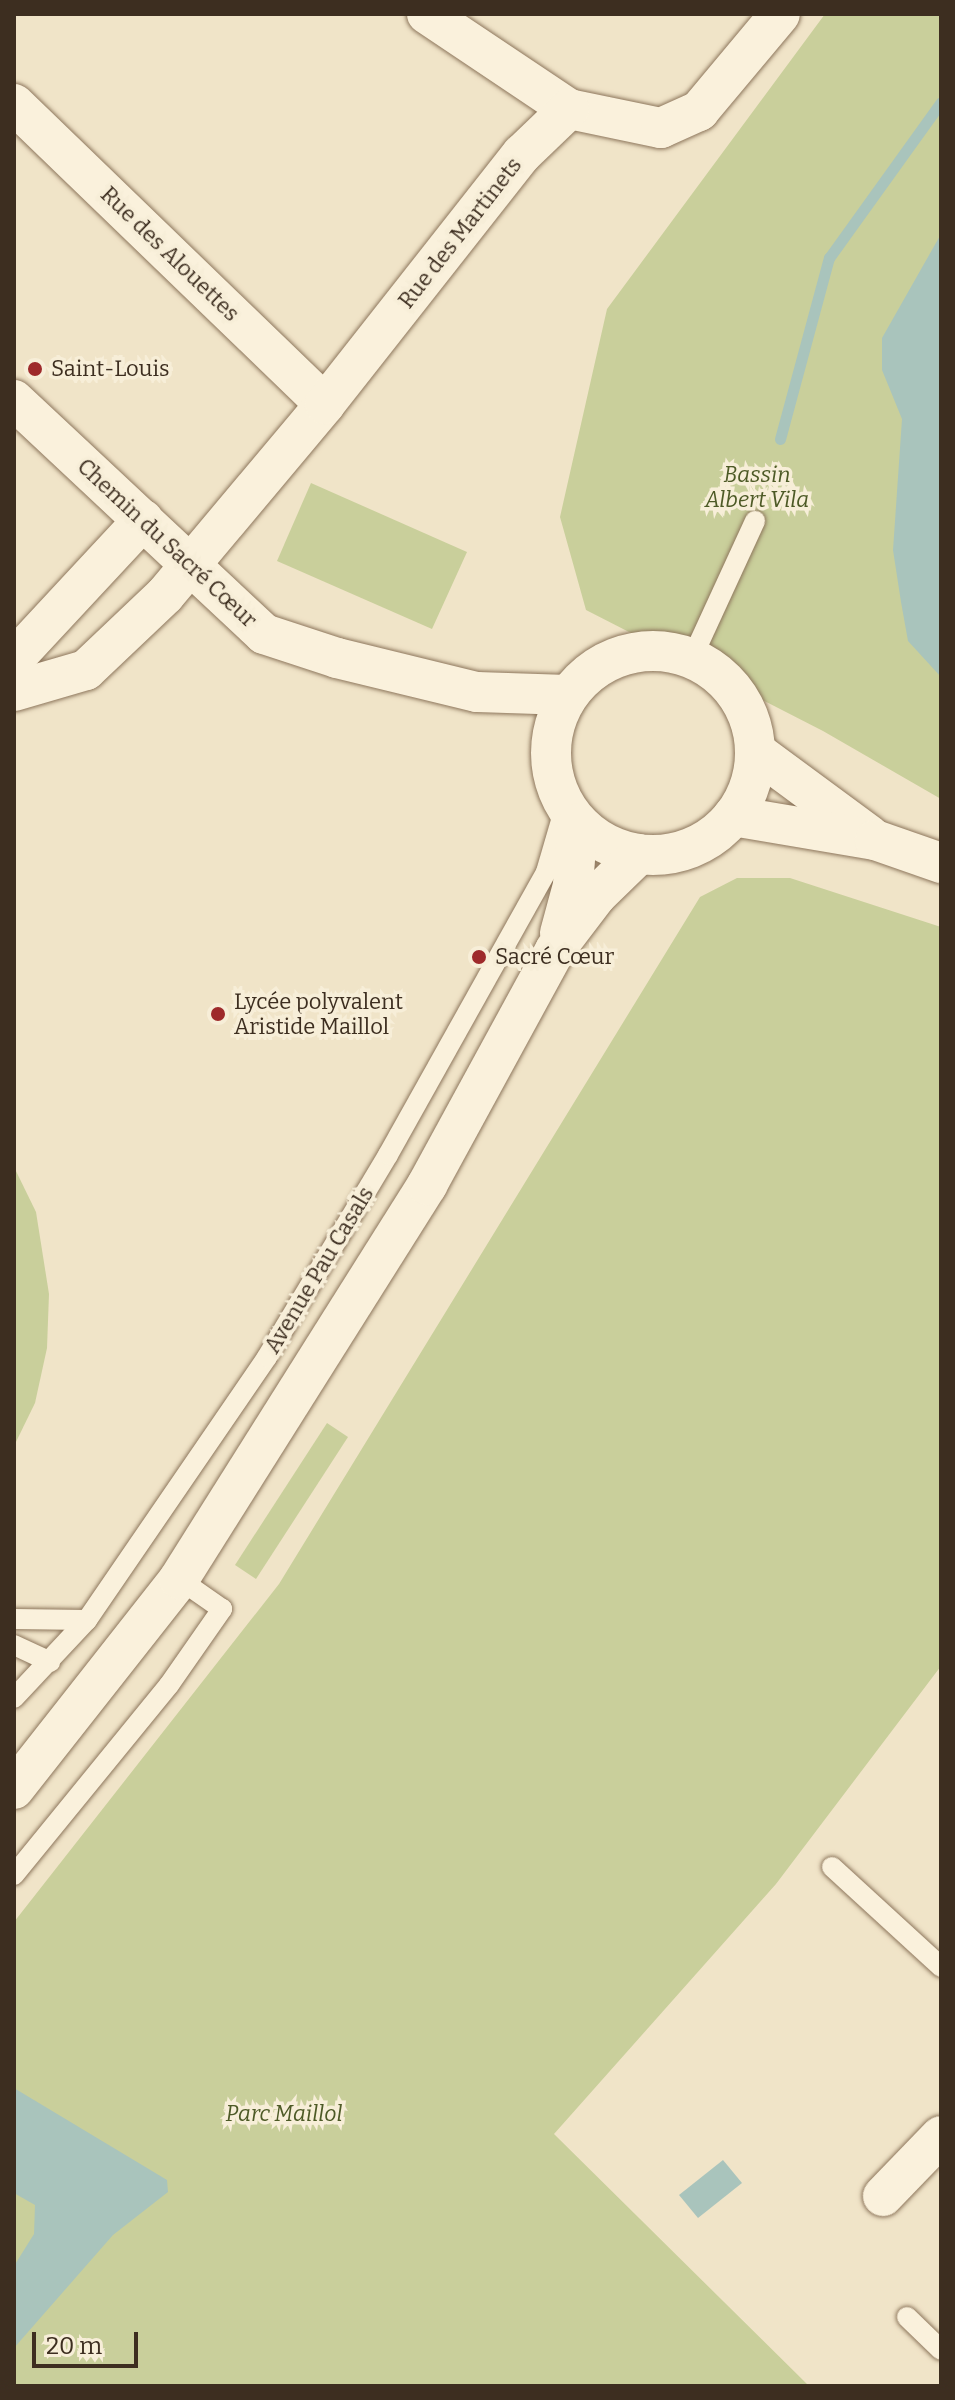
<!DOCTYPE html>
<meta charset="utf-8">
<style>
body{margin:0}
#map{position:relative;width:955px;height:2400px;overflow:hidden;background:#f0e4c8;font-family:Bitter,serif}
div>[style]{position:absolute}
.green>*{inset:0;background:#c9cf9b}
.water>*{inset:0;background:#a9c4bc}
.stream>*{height:11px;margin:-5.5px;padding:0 5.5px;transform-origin:5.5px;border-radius:5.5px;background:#a9c4bc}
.roads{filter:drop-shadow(0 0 2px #8d765c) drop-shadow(0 0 2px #8d765c)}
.service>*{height:20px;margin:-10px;padding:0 10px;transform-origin:10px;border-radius:10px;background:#faf1dc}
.minor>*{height:40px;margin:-20px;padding:0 20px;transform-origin:20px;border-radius:20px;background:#faf1dc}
.minor>.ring{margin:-20px;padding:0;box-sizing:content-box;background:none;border:40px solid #faf1dc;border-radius:50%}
.dots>*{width:22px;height:22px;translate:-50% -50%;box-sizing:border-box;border:4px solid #f7eed8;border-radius:50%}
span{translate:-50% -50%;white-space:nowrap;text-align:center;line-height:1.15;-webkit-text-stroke:7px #f7eed8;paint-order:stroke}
.street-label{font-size:22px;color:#3d2e20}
.poi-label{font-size:22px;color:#3d2e20}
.left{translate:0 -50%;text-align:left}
.park-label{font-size:22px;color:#4d5a26;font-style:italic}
.frame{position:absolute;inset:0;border:16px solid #3d2e20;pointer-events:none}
.scale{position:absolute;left:32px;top:2332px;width:106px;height:36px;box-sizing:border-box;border:4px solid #3d2e20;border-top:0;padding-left:10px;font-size:24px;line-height:28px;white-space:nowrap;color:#3d2e20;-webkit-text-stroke:6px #f7eed8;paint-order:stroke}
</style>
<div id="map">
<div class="green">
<div style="clip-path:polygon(825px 14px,941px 14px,941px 799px,823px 731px,586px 610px,560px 517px,607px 309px)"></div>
<div style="clip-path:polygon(311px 483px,467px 552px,432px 629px,277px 561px)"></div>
<div style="clip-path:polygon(737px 878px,790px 878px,941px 927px,941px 1666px,776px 1884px,554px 2134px,809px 2386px,14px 2386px,14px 1922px,279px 1584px,700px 897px)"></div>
<div style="clip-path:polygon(14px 1167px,36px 1212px,49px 1294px,47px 1348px,35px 1403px,14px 1446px)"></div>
<div style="clip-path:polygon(327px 1423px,348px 1437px,256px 1579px,235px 1565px)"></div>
</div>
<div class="water">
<div style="clip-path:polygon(941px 234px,941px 677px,908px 641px,901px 602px,893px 550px,902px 419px,882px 370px,882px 338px)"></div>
<div style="clip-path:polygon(14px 2088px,167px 2180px,168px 2192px,113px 2235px,14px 2348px,14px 2266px,34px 2234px,35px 2205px,14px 2193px)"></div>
<div style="clip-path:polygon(723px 2160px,742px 2183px,698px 2218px,679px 2195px)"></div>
</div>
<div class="stream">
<div style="left:780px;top:439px;width:188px;rotate:-74.9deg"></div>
<div style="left:829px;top:258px;width:192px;rotate:-54.3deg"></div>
</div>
<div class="roads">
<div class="service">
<div style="left:692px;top:658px;width:151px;rotate:-65.3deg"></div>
<div style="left:14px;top:1619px;width:73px;rotate:0.8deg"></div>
<div style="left:14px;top:1645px;width:40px;rotate:25deg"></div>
<div style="left:14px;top:1698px;width:107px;rotate:-46.9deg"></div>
<div style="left:87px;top:1620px;width:319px;rotate:-55.6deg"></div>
<div style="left:267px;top:1357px;width:235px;rotate:-59.1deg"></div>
<div style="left:388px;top:1155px;width:324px;rotate:-60.8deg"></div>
<div style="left:546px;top:872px;width:68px;rotate:-73.7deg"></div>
<div style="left:832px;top:1867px;width:148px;rotate:42.5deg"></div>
<div style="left:14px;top:1875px;width:245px;rotate:-50.8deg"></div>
<div style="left:169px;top:1685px;width:93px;rotate:-55.1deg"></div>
<div style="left:222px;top:1609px;width:52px;rotate:-145.1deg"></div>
<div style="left:907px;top:2317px;width:47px;rotate:44.1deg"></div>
</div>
<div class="minor">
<div style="left:427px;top:14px;width:171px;rotate:33.8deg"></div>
<div style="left:569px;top:109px;width:94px;rotate:11.7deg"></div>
<div style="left:661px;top:128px;width:42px;rotate:-24.1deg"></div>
<div style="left:699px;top:111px;width:126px;rotate:-50.1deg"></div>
<div style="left:14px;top:104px;width:432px;rotate:44deg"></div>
<div style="left:14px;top:400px;width:342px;rotate:43.1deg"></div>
<div style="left:264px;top:634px;width:77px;rotate:18.2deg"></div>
<div style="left:337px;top:658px;width:144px;rotate:13.7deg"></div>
<div style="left:477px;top:692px;width:91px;rotate:1.9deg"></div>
<div class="ring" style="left:551px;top:651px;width:164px;height:164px"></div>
<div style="left:14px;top:659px;width:190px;rotate:-47.1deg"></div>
<div style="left:14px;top:691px;width:75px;rotate:-16.3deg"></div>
<div style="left:86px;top:670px;width:109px;rotate:-43.5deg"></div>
<div style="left:165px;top:595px;width:249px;rotate:-50deg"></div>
<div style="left:325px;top:404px;width:318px;rotate:-51.8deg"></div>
<div style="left:522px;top:154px;width:65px;rotate:-43.8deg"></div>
<div style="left:755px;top:751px;width:142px;rotate:36.4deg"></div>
<div style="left:733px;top:816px;width:144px;rotate:9.6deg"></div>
<div style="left:875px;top:840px;width:70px;rotate:19.2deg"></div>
<div style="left:560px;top:933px;width:50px;rotate:-74.8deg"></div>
<div style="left:573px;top:885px;width:62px;rotate:-85.4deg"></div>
<div style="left:14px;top:1789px;width:267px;rotate:-51.8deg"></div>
<div style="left:179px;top:1579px;width:466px;rotate:-57.8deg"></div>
<div style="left:427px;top:1185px;width:268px;rotate:-61.4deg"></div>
<div style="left:555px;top:950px;width:68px;rotate:-52.8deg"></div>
<div style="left:596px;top:896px;width:60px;rotate:-44.3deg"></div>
<div style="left:883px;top:2196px;width:83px;rotate:-46deg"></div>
</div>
</div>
<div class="dots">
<div style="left:35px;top:369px;background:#9e2a2b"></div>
<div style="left:479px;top:957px;background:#9e2a2b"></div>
<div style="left:218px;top:1014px;background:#9e2a2b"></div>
</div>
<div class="street-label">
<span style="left:460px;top:233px;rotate:-52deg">Rue des Martinets</span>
<span style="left:170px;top:254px;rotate:44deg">Rue des Alouettes</span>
<span style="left:167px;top:543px;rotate:43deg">Chemin du Sacré Cœur</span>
<span style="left:319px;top:1270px;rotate:-59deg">Avenue Pau Casals</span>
</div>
<div class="poi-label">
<span class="left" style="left:51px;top:369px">Saint-Louis</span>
<span class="left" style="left:495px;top:957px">Sacré Cœur</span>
<span class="left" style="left:234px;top:1014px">Lycée polyvalent<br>Aristide Maillol</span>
</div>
<div class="park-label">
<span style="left:757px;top:487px">Bassin<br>Albert Vila</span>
<span style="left:284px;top:2114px">Parc Maillol</span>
</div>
<div class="frame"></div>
<div class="scale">20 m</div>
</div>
